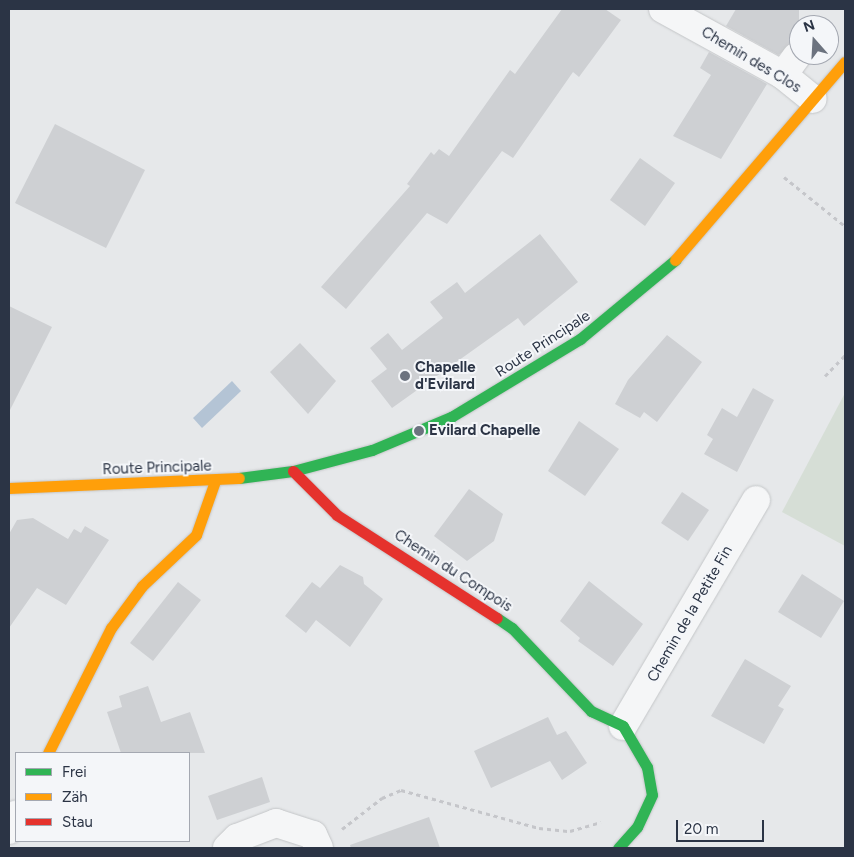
<!DOCTYPE html>
<meta charset="utf-8">
<style>
body{margin:0}
#map{position:relative;width:854px;height:857px;overflow:hidden;background:#e6e8ea;font-family:Figtree,sans-serif}
div>[style]{position:absolute}
.green>*{inset:0;background:#d6ded6}
.water>*{inset:0;background:#b4c4d5}
.building>*{inset:0;background:#ced0d3}
.path>*{height:3px;margin-top:-1.5px;transform-origin:0;background:repeating-linear-gradient(90deg,#c5c6ca 0 4px,transparent 0 8px)}
.roads{filter:drop-shadow(0 0 1px #c4c6c8) drop-shadow(0 0 1px #c4c6c8)}
.street>*{height:28px;margin:-14px;padding:0 14px;transform-origin:14px;border-radius:14px;background:#f5f6f7}
.fast>*{height:11px;margin:-5.5px;padding:0 5.5px;transform-origin:5.5px;border-radius:5.5px;background:#30b455}
.slow>*{height:11px;margin:-5.5px;padding:0 5.5px;transform-origin:5.5px;border-radius:5.5px;background:#ff9f0a}
.jam>*{height:11px;margin:-5.5px;padding:0 5.5px;transform-origin:5.5px;border-radius:5.5px;background:#e5322d}
.dots>*{width:14px;height:14px;translate:-50% -50%;box-sizing:border-box;border:2px solid #f4f6f9;border-radius:50%}
span{translate:-50% -50%;white-space:nowrap;text-align:center;line-height:1.15;-webkit-text-stroke:4px #f4f6f9;paint-order:stroke}
.street-label{font-size:15px;color:#2b3445}
.poi-label{font-size:15px;color:#2b3445;font-weight:700}
.left{translate:0 -50%;text-align:left}
.frame{position:absolute;inset:0;border:10px solid #2b3445;pointer-events:none}
.legend{position:absolute;left:15px;top:752px;width:175px;height:90px;box-sizing:border-box;background:#f4f6f9;border:1px solid #a4a8b1;margin:0;padding:6px 9px;list-style:none;font-size:15px;color:#2b3445}
.legend li{display:flex;align-items:center;gap:10px;height:25px}
.legend b{width:25px;border:1px solid #a4a8b1}
.north{position:absolute;left:789px;top:15px;width:50px;height:50px;box-sizing:border-box;background:#f4f6f9;border:1px solid #a4a8b1;border-radius:50%;rotate:341deg;font-size:14px;font-weight:700;line-height:20px;text-align:center;color:#2b3445}
.north::after{content:'';display:block;margin:auto;width:18px;height:22px;background:#6c737f;clip-path:polygon(50% 0,100% 100%,50% 72%,0 100%)}
.scale{position:absolute;left:676px;top:820px;width:88px;height:22px;box-sizing:border-box;border:2px solid #2b3445;border-top:0;padding-left:6px;font-size:15px;line-height:18px;white-space:nowrap;color:#2b3445;-webkit-text-stroke:4px #f4f6f9;paint-order:stroke}
</style>
<div id="map">
<div class="green">
<div style="clip-path:polygon(845px 393px,845px 546px,782px 512px)"></div>
</div>
<div class="water">
<div style="clip-path:polygon(232px 381px,241px 391px,202px 428px,193px 418px)"></div>
</div>
<div class="building">
<div style="clip-path:polygon(562px 9px,605px 9px,621px 20px,579px 77px,573px 72px,513px 158px,502px 151px,447px 224px,427px 213px,346px 309px,321px 287px,410px 186px,407px 184px,431px 152px,434px 155px,439px 149px,449px 156px,510px 70px,515px 74px)"></div>
<div style="clip-path:polygon(736px 9px,799px 9px,799px 40px,778px 55px,726px 26px)"></div>
<div style="clip-path:polygon(709px 52px,767px 84px,721px 159px,673px 136px,711px 75px,700px 68px)"></div>
<div style="clip-path:polygon(55px 124px,145px 170px,106px 248px,15px 203px)"></div>
<div style="clip-path:polygon(640px 158px,675px 183px,645px 226px,610px 200px)"></div>
<div style="clip-path:polygon(540px 234px,578px 282px,524px 326px,518px 318px,392px 408px,371px 381px,387px 369px,370px 348px,388px 333px,402px 350px,443px 318px,430px 302px,457px 282px,465px 293px)"></div>
<div style="clip-path:polygon(9px 306px,52px 327px,9px 412px)"></div>
<div style="clip-path:polygon(667px 335px,702px 362px,657px 422px,644px 412px,640px 418px,615px 404px,628px 380px)"></div>
<div style="clip-path:polygon(300px 343px,336px 381px,308px 414px,270px 372px)"></div>
<div style="clip-path:polygon(753px 388px,774px 400px,737px 472px,704px 454px,713px 439px,707px 435px,722px 408px,737px 417px)"></div>
<div style="clip-path:polygon(579px 421px,619px 449px,585px 496px,548px 471px)"></div>
<div style="clip-path:polygon(469px 489px,503px 514px,494px 541px,467px 561px,434px 536px)"></div>
<div style="clip-path:polygon(682px 492px,709px 510px,688px 541px,661px 523px)"></div>
<div style="clip-path:polygon(33px 518px,68px 539px,74px 529px,81px 533px,85px 526px,109px 540px,66px 605px,37px 588px,9px 628px,9px 534px,17px 520px)"></div>
<div style="clip-path:polygon(340px 565px,363px 577px,364px 584px,383px 599px,350px 647px,316px 620px,306px 633px,285px 616px,312px 582px,320px 588px)"></div>
<div style="clip-path:polygon(802px 574px,844px 601px,821px 638px,778px 612px)"></div>
<div style="clip-path:polygon(589px 581px,643px 624px,613px 666px,578px 641px,580px 638px,560px 621px)"></div>
<div style="clip-path:polygon(178px 582px,201px 600px,153px 661px,130px 643px)"></div>
<div style="clip-path:polygon(745px 659px,791px 686px,778px 706px,784px 709px,764px 744px,711px 716px)"></div>
<div style="clip-path:polygon(148px 686px,161px 722px,190px 712px,205px 753px,121px 753px,107px 712px,122px 707px,119px 696px)"></div>
<div style="clip-path:polygon(548px 717px,557px 735px,566px 731px,587px 763px,562px 780px,550px 761px,491px 788px,474px 751px)"></div>
<div style="clip-path:polygon(262px 777px,270px 802px,217px 820px,208px 796px)"></div>
<div style="clip-path:polygon(429px 817px,440px 848px,351px 848px,350px 845px)"></div>
</div>
<div class="path">
<div style="left:784px;top:177px;width:78px;rotate:38.8deg"></div>
<div style="left:825px;top:376px;width:29px;rotate:-46deg"></div>
<div style="left:342px;top:829px;width:51px;rotate:-37.8deg"></div>
<div style="left:382px;top:798px;width:21px;rotate:-23deg"></div>
<div style="left:401px;top:790px;width:143px;rotate:15.4deg"></div>
<div style="left:539px;top:828px;width:31px;rotate:6deg"></div>
<div style="left:570px;top:831px;width:32px;rotate:-16deg"></div>
</div>
<div class="roads">
<div class="street">
<div style="left:663px;top:9px;width:137px;rotate:28.8deg"></div>
<div style="left:783px;top:75px;width:38px;rotate:39deg"></div>
<div style="left:783px;top:75px;width:22px;rotate:-54deg"></div>
<div style="left:623px;top:726px;width:262px;rotate:-59.5deg"></div>
<div style="left:9px;top:830px;width:17px;rotate:-65deg"></div>
<div style="left:227px;top:848px;width:14px;rotate:-45deg"></div>
<div style="left:237px;top:838px;width:42px;rotate:-21deg"></div>
<div style="left:276px;top:823px;width:39px;rotate:18deg"></div>
<div style="left:313px;top:835px;width:14px;rotate:65deg"></div>
</div>
<div class="fast">
<div style="left:239px;top:478px;width:54px;rotate:-7.4deg"></div>
<div style="left:293px;top:471px;width:82px;rotate:-14.9deg"></div>
<div style="left:372px;top:450px;width:86px;rotate:-22.7deg"></div>
<div style="left:451px;top:417px;width:151px;rotate:-31.2deg"></div>
<div style="left:580px;top:339px;width:124px;rotate:-39.7deg"></div>
<div style="left:497px;top:618px;width:18px;rotate:34deg"></div>
<div style="left:512px;top:628px;width:115px;rotate:46.4deg"></div>
<div style="left:591px;top:711px;width:35px;rotate:25deg"></div>
<div style="left:623px;top:726px;width:48px;rotate:59.7deg"></div>
<div style="left:647px;top:767px;width:28px;rotate:80deg"></div>
<div style="left:652px;top:795px;width:35px;rotate:115deg"></div>
<div style="left:637px;top:827px;width:28px;rotate:132deg"></div>
</div>
<div class="slow">
<div style="left:675px;top:260px;width:261px;rotate:-49.4deg"></div>
<div style="left:9px;top:488px;width:230px;rotate:-2.5deg"></div>
<div style="left:48px;top:753px;width:140px;rotate:-63.3deg"></div>
<div style="left:111px;top:628px;width:52px;rotate:-53.6deg"></div>
<div style="left:142px;top:586px;width:74px;rotate:-43.4deg"></div>
<div style="left:196px;top:535px;width:57px;rotate:-70.6deg"></div>
</div>
<div class="jam">
<div style="left:293px;top:471px;width:62px;rotate:45deg"></div>
<div style="left:337px;top:515px;width:190px;rotate:32.8deg"></div>
</div>
</div>
<div class="dots">
<div style="left:405px;top:376px;background:#6c737f"></div>
<div style="left:419px;top:431px;background:#6c737f"></div>
</div>
<div class="street-label">
<span style="left:751px;top:60px;rotate:31deg">Chemin des Clos</span>
<span style="left:543px;top:344px;rotate:-33deg">Route Principale</span>
<span style="left:157px;top:468px;rotate:-2deg">Route Principale</span>
<span style="left:453px;top:571px;rotate:33deg">Chemin du Compois</span>
<span style="left:690px;top:614px;rotate:-60deg">Chemin de la Petite Fin</span>
</div>
<div class="poi-label">
<span class="left" style="left:415px;top:376px">Chapelle<br>d'Evilard</span>
<span class="left" style="left:429px;top:431px">Evilard Chapelle</span>
</div>
<div class="frame"></div>
<ul class="legend">
<li><b style="height:6px;background:#30b455"></b>Frei</li>
<li><b style="height:6px;background:#ff9f0a"></b>Zäh</li>
<li><b style="height:6px;background:#e5322d"></b>Stau</li>
</ul>
<div class="north">N</div>
<div class="scale">20 m</div>
</div>
